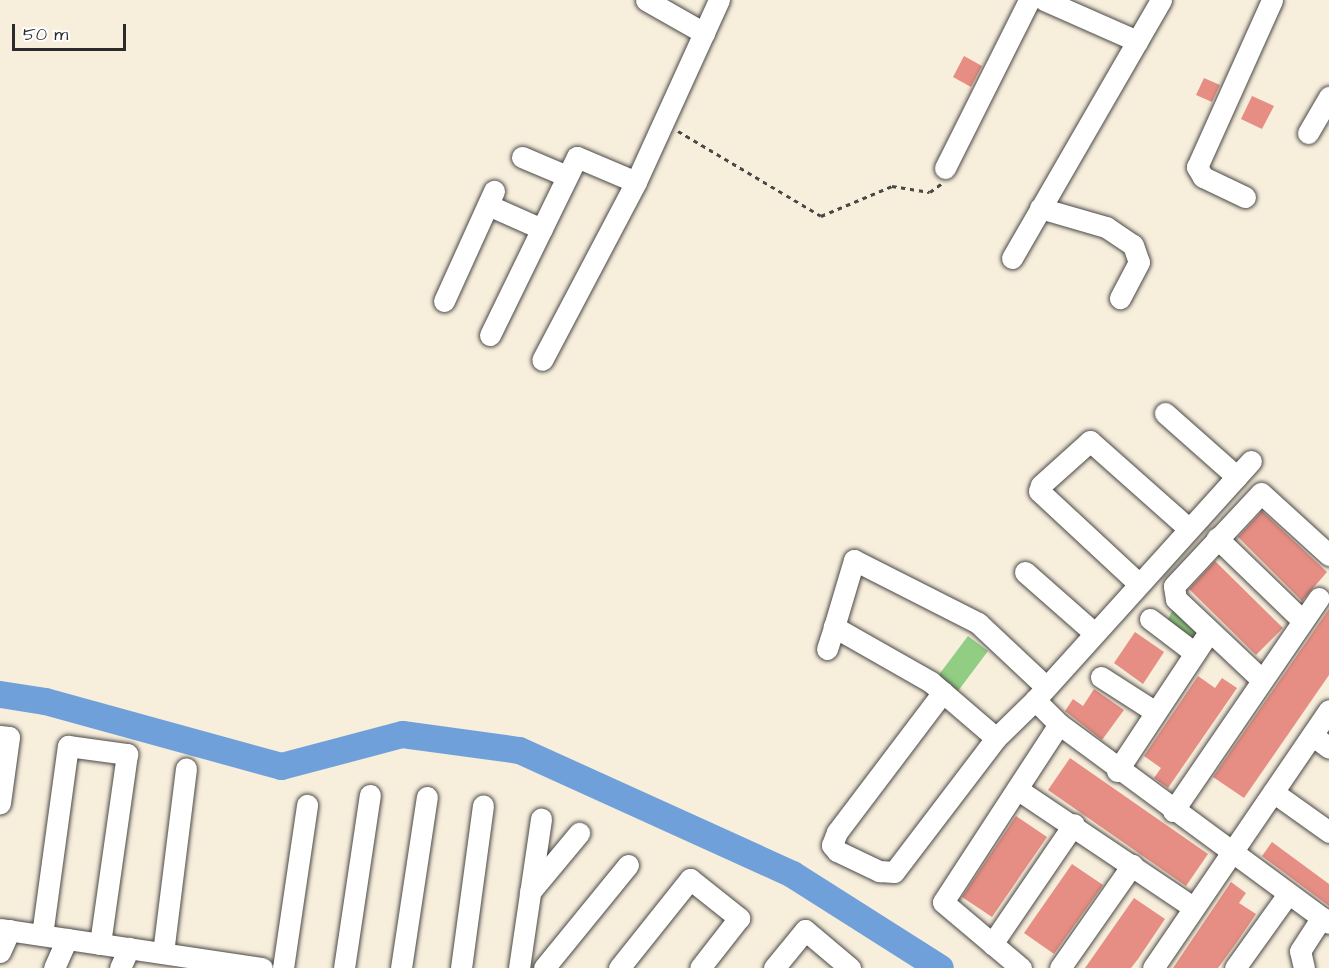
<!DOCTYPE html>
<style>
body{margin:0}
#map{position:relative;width:1329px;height:968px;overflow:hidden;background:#f7eedc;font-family:"Architects Daughter",sans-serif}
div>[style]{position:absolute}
.green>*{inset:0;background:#91cd82}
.river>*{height:27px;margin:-13.5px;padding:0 13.5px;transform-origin:13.5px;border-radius:13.5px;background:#6fa0da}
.building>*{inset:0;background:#e68e83}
.path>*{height:3px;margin-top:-1.5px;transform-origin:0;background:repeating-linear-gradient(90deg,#4a4846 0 4.5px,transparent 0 9px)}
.roads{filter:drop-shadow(0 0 2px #4a4846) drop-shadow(0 0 2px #4a4846)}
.minor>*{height:21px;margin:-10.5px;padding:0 10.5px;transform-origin:10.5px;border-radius:10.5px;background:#fff}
span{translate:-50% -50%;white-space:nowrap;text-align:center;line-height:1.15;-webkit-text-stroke:6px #fff;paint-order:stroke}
.scale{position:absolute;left:12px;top:24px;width:114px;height:27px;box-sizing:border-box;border:3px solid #2b2b2b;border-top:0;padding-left:8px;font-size:18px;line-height:21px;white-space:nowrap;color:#2b2b2b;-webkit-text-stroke:4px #fff;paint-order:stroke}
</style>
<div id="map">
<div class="green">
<div style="clip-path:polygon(1173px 610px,1202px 629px,1193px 643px,1165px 624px)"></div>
<div style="clip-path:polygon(968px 636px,988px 651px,958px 691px,938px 676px)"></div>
</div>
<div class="river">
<div style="left:0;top:694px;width:46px;rotate:8.8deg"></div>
<div style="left:45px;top:701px;width:245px;rotate:15.4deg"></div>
<div style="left:281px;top:766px;width:125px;rotate:-14.8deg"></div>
<div style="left:402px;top:734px;width:118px;rotate:7.8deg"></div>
<div style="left:519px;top:750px;width:300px;rotate:24.4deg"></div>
<div style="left:792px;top:874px;width:175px;rotate:32.4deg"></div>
</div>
<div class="building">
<div style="clip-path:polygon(964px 56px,982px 66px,971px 87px,953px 77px)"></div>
<div style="clip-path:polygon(1204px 78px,1220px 85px,1212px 102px,1196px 95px)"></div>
<div style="clip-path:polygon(1252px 96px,1274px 106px,1262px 129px,1241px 119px)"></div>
<div style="clip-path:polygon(1262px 511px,1327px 572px,1302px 601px,1238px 537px)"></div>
<div style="clip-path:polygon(1215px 561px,1283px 628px,1256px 655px,1189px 589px)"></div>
<div style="clip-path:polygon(1329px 609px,1329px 675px,1244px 798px,1213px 777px)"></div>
<div style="clip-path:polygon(1135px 632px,1164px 652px,1143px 684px,1114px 663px)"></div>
<div style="clip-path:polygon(1198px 676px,1215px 688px,1222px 678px,1237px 688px,1168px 788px,1154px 778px,1161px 768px,1144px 756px)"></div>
<div style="clip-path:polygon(1094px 689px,1124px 710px,1102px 740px,1065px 711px,1073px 699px,1083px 706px)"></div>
<div style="clip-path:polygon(1070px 758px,1208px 854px,1186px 886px,1048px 790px)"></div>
<div style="clip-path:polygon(1016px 816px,1047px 837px,992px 917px,962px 897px)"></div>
<div style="clip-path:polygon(1272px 842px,1329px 884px,1329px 906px,1262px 856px)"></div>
<div style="clip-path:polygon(1072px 864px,1103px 885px,1054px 954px,1024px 933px)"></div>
<div style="clip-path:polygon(1231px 882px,1246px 893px,1239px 903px,1256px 914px,1237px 942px,1218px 968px,1173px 968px)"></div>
<div style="clip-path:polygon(1134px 898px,1165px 919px,1138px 959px,1131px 968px,1085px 968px)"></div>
</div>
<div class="path">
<div style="left:678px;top:131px;width:166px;rotate:30.7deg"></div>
<div style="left:821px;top:216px;width:77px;rotate:-22.9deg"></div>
<div style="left:892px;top:186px;width:38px;rotate:9deg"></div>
<div style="left:930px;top:192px;width:14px;rotate:-36deg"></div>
</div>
<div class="roads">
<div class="minor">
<div style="left:646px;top:0;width:67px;rotate:29.6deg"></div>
<div style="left:1044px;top:0;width:102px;rotate:23.8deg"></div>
<div style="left:1308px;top:133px;width:42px;rotate:-59.7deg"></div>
<div style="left:522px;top:157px;width:49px;rotate:22.9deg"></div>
<div style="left:945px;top:168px;width:188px;rotate:-63.4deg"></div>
<div style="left:636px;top:182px;width:200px;rotate:-65.5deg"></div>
<div style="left:1245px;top:197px;width:47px;rotate:-154.5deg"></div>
<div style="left:1203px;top:177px;width:12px;rotate:-121deg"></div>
<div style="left:1197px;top:167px;width:183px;rotate:-65.8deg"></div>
<div style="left:488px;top:205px;width:59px;rotate:24deg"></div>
<div style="left:1040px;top:208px;width:69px;rotate:16.1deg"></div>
<div style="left:1106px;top:227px;width:32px;rotate:34deg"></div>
<div style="left:1133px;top:245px;width:18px;rotate:71deg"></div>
<div style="left:1139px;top:262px;width:41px;rotate:117.8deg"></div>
<div style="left:1012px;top:258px;width:298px;rotate:-60deg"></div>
<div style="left:444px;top:301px;width:121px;rotate:-65.6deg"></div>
<div style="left:490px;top:335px;width:198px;rotate:-64deg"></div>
<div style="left:577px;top:157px;width:64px;rotate:23deg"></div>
<div style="left:636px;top:182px;width:201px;rotate:117.8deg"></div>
<div style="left:1165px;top:413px;width:96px;rotate:41.6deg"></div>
<div style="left:1217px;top:538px;width:118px;rotate:44deg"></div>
<div style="left:1025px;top:572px;width:91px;rotate:41.4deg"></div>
<div style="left:1138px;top:583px;width:135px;rotate:-137.1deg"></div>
<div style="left:1039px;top:491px;width:6px;rotate:-72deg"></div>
<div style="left:1041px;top:485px;width:66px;rotate:-41.9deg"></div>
<div style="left:1090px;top:441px;width:132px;rotate:41.6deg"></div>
<div style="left:1150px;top:619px;width:56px;rotate:37.1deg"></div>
<div style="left:827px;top:649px;width:23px;rotate:-72deg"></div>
<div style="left:1101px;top:677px;width:63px;rotate:32.7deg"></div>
<div style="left:1261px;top:679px;width:117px;rotate:-136.7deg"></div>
<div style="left:1176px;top:599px;width:13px;rotate:-99deg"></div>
<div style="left:1174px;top:586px;width:127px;rotate:-46.9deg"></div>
<div style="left:1261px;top:493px;width:92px;rotate:42.4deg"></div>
<div style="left:943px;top:692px;width:176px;rotate:127.1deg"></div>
<div style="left:837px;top:832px;width:14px;rotate:111deg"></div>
<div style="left:832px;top:845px;width:8px;rotate:50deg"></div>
<div style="left:837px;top:851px;width:47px;rotate:25.5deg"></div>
<div style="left:879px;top:871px;width:15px;rotate:4deg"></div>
<div style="left:894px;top:872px;width:168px;rotate:-52.7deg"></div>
<div style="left:1035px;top:700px;width:54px;rotate:135.7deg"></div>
<div style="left:996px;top:738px;width:86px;rotate:-139.3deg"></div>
<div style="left:931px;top:682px;width:112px;rotate:-150.4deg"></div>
<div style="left:834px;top:627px;width:70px;rotate:-73.4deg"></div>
<div style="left:854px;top:560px;width:139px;rotate:26.9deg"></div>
<div style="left:978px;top:623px;width:92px;rotate:43.2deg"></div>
<div style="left:1059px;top:724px;width:34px;rotate:-135deg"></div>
<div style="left:1035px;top:700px;width:322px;rotate:-47.9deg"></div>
<div style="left:1312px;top:735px;width:21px;rotate:37deg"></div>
<div style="left:0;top:736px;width:9px;rotate:6deg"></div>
<div style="left:9px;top:737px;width:67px;rotate:97.8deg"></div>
<div style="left:1117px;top:771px;width:167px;rotate:-56.5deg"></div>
<div style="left:1017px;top:789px;width:213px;rotate:33.9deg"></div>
<div style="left:1273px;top:792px;width:69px;rotate:35.5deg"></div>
<div style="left:1173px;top:811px;width:258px;rotate:-55.6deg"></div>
<div style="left:530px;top:892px;width:77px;rotate:-50.3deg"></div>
<div style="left:0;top:929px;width:265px;rotate:8.5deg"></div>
<div style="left:42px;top:935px;width:191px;rotate:-82.2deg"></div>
<div style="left:68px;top:746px;width:60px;rotate:7.7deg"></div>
<div style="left:127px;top:754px;width:192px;rotate:98.1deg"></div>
<div style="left:992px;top:944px;width:145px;rotate:-55.7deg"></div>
<div style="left:0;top:952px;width:24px;rotate:-66deg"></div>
<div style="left:163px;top:953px;width:186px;rotate:-82.9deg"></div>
<div style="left:54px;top:968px;width:32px;rotate:-66deg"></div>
<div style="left:120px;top:968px;width:22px;rotate:-66deg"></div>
<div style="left:283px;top:968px;width:165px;rotate:-81.6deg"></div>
<div style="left:344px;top:968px;width:175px;rotate:-81.5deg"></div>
<div style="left:401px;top:968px;width:173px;rotate:-81.4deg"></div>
<div style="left:461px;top:968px;width:164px;rotate:-82.3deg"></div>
<div style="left:519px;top:968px;width:151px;rotate:-81.6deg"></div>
<div style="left:544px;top:968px;width:133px;rotate:-50.8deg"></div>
<div style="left:619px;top:968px;width:114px;rotate:-51.4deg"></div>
<div style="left:690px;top:879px;width:63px;rotate:38.5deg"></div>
<div style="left:739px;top:918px;width:63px;rotate:128deg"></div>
<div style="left:774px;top:968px;width:49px;rotate:-50.8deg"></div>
<div style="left:805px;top:930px;width:59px;rotate:40.2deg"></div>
<div style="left:1021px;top:968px;width:102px;rotate:-139.8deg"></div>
<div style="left:943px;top:902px;width:212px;rotate:-56.9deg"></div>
<div style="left:1059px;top:724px;width:335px;rotate:36.4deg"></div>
<div style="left:1060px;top:968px;width:126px;rotate:-55deg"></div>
<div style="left:1153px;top:968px;width:312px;rotate:-55.7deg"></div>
<div style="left:1235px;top:968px;width:91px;rotate:-54.4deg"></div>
<div style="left:1304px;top:968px;width:17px;rotate:-103deg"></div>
<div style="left:1300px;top:951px;width:40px;rotate:-57.1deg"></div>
</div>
</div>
<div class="scale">50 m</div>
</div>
